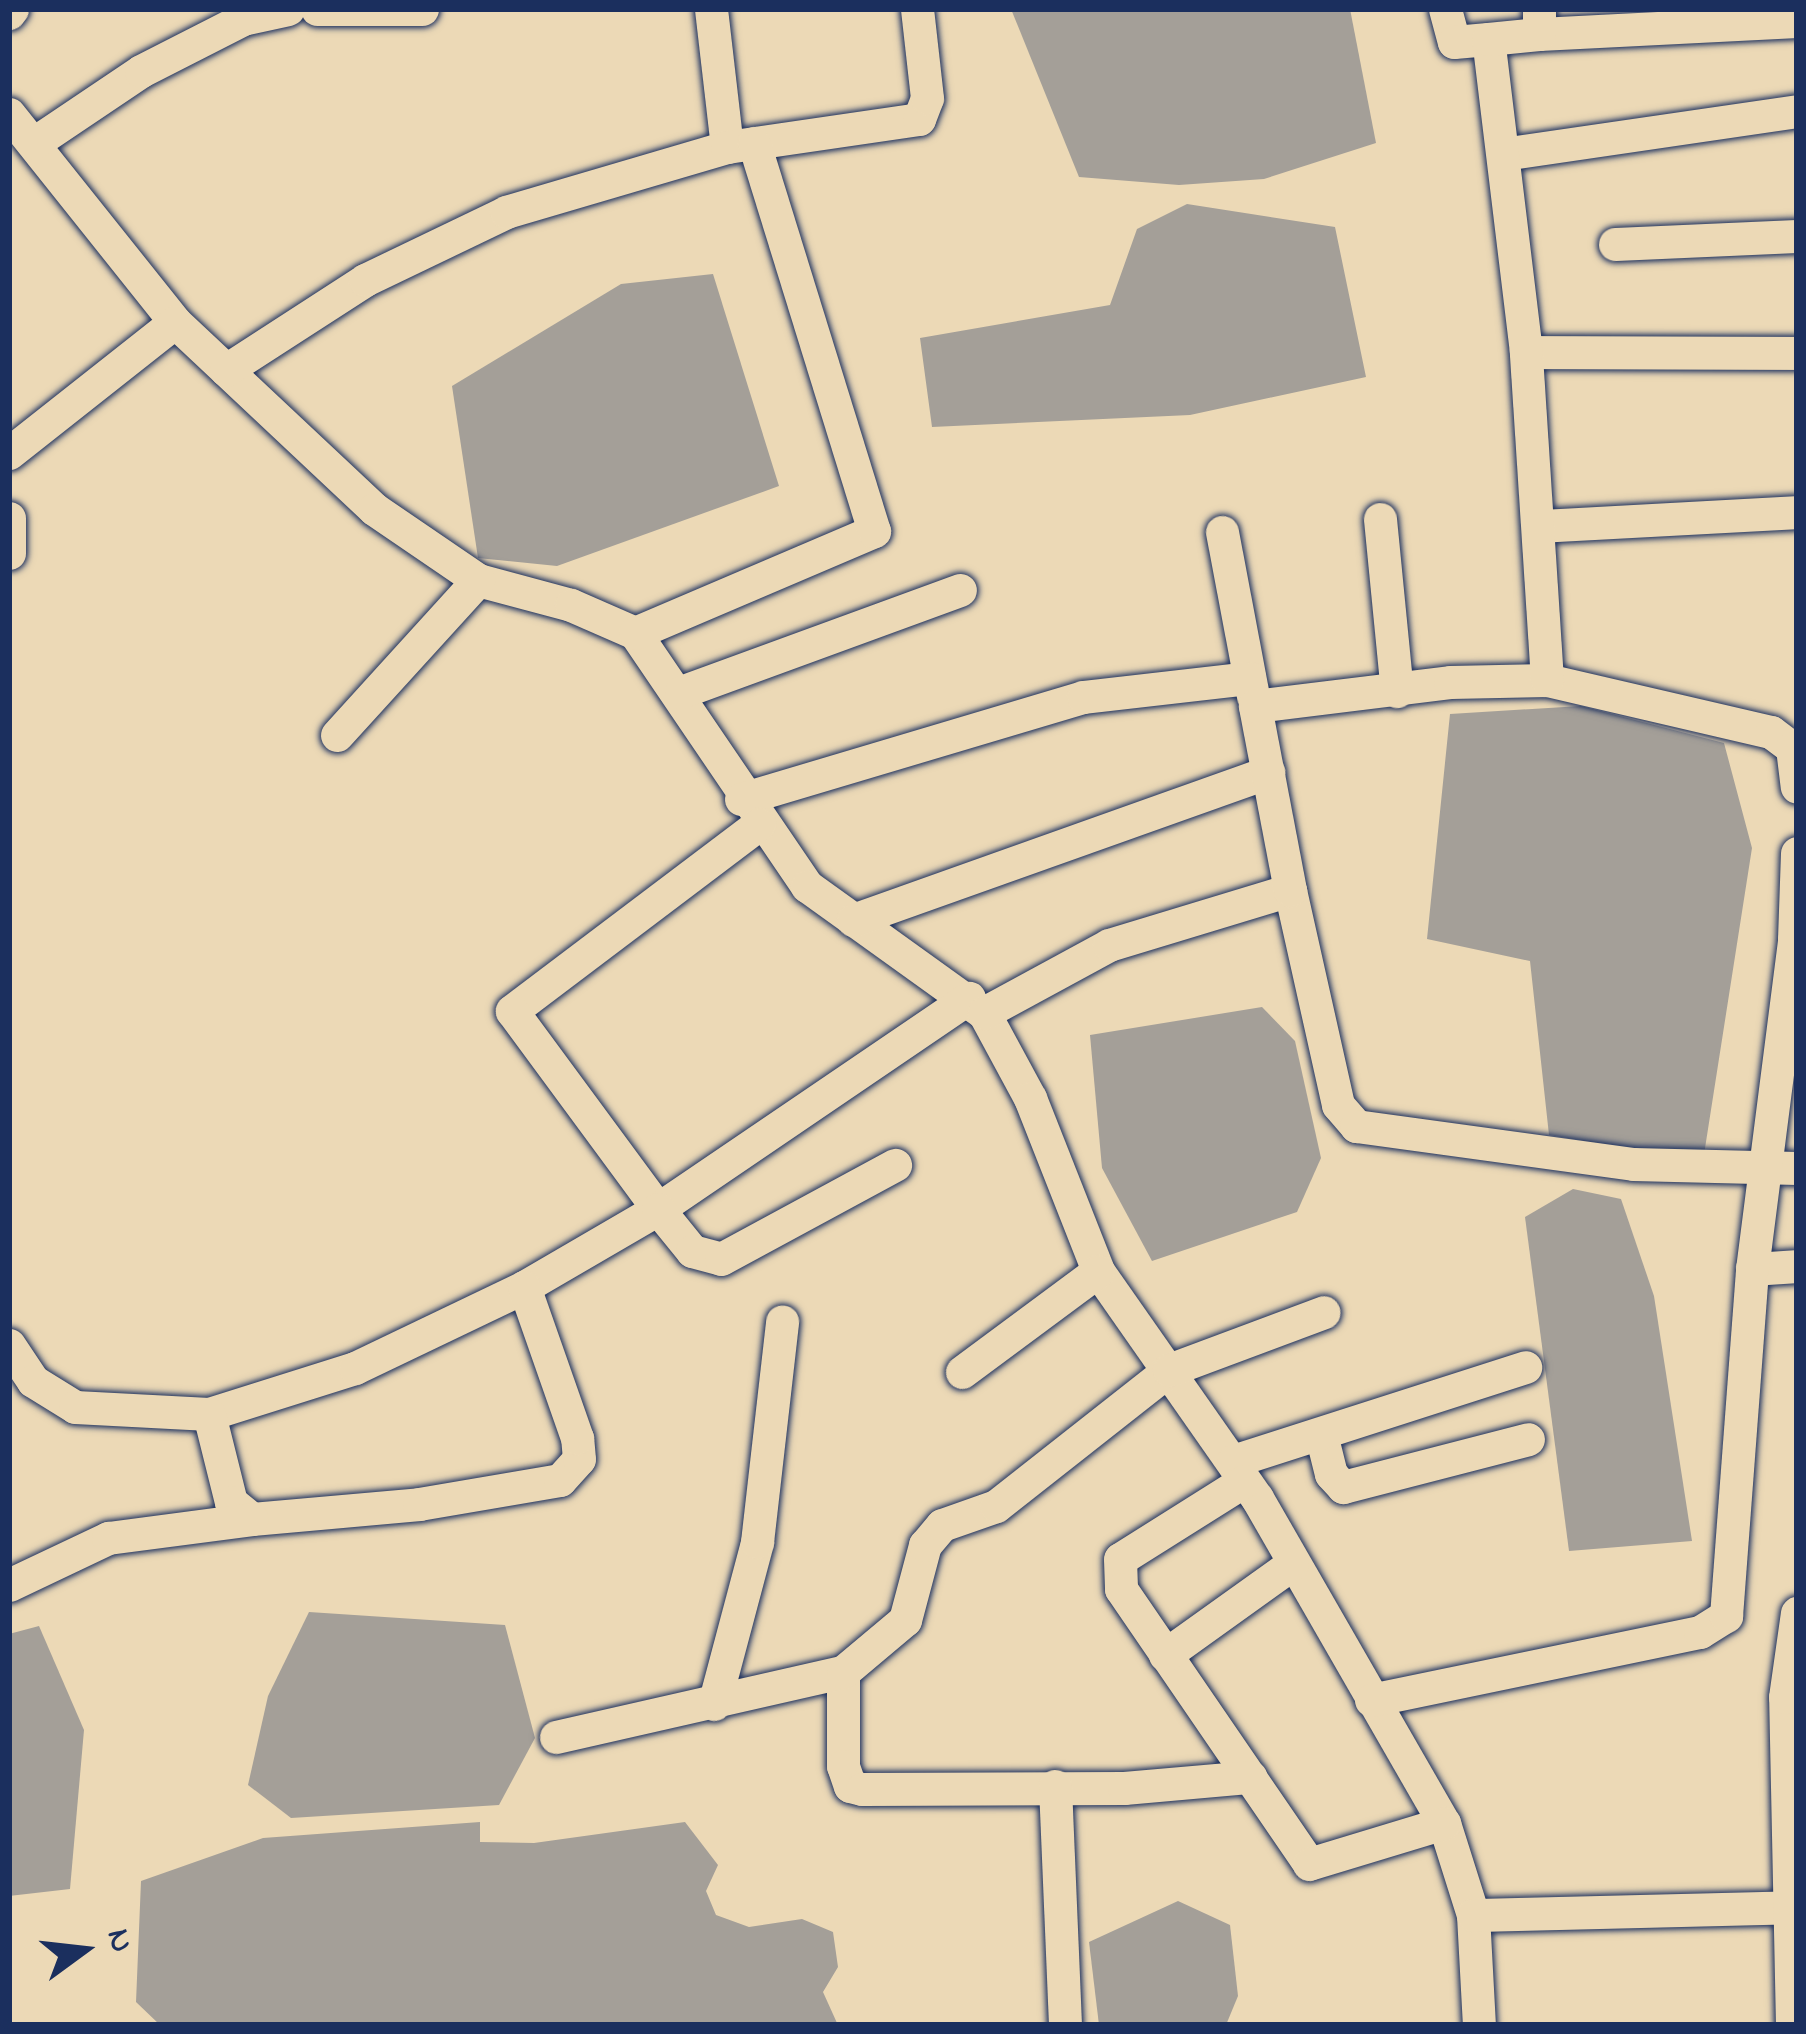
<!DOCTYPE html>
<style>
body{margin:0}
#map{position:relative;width:1806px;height:2034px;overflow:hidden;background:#ecd9b6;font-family:"Indie Flower",sans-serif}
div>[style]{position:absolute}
.water>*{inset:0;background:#a49f98}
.roads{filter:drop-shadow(0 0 3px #1b2f5e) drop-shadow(0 0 3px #1b2f5e)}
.street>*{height:33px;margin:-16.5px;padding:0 16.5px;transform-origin:16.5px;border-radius:16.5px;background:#ecd9b6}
span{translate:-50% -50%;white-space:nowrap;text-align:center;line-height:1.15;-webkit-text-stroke:10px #ecd9b6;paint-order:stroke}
.frame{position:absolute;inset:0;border:12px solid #1b2f5e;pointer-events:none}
.north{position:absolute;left:24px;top:1890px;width:120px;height:120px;-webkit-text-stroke:9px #ecd9b6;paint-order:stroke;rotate:75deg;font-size:33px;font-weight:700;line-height:48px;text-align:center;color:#1b2f5e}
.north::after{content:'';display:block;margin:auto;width:42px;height:54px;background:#1b2f5e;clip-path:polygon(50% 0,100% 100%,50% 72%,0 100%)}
</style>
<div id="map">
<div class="water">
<div style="clip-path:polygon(1011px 9px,1350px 9px,1376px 143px,1264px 179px,1179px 185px,1079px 177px)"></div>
<div style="clip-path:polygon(1187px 204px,1335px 227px,1366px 377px,1190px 415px,932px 427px,920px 338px,1110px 305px,1137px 229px)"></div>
<div style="clip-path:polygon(713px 274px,779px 486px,557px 566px,478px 558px,452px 386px,621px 284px)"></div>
<div style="clip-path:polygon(1581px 706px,1724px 743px,1752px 848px,1703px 1161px,1549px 1135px,1530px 961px,1427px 939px,1450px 714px)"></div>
<div style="clip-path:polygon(1262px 1007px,1295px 1041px,1321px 1158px,1297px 1212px,1152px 1261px,1102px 1168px,1090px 1035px)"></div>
<div style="clip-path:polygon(1573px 1189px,1621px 1199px,1654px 1296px,1692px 1541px,1569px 1551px,1525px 1217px)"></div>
<div style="clip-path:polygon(309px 1612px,505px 1625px,535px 1738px,499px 1805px,291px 1818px,248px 1785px,268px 1696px)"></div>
<div style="clip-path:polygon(39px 1626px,84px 1730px,70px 1889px,9px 1896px,9px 1634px)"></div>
<div style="clip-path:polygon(480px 1822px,480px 1842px,534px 1843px,685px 1822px,718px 1865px,706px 1891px,716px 1915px,749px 1927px,802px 1919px,833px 1932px,838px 1967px,823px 1992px,837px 2023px,160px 2025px,136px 2002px,141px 1881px,263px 1838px)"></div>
<div style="clip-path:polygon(1178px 1901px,1230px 1925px,1238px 1996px,1226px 2025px,1099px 2025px,1089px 1942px)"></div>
</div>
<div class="roads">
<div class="street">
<div style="left:317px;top:9px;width:105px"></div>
<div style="left:711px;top:9px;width:139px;rotate:83.4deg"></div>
<div style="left:1445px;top:9px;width:34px;rotate:75deg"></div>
<div style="left:1454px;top:42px;width:34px;rotate:-5deg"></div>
<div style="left:9px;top:13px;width:5px;rotate:-53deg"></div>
<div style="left:1539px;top:34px;width:258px;rotate:-2.9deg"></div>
<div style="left:9px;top:114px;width:266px;rotate:51.4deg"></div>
<div style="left:175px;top:322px;width:273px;rotate:43.2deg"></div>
<div style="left:374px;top:509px;width:126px;rotate:34.3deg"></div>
<div style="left:478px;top:580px;width:96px;rotate:15deg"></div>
<div style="left:571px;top:605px;width:70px;rotate:23.6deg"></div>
<div style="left:635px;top:633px;width:306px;rotate:55.8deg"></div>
<div style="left:807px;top:886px;width:218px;rotate:35.7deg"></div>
<div style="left:984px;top:1013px;width:97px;rotate:61.6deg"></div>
<div style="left:1030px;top:1098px;width:186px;rotate:68.5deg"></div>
<div style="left:1098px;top:1271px;width:277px;rotate:55deg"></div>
<div style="left:1257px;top:1498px;width:375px;rotate:60.1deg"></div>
<div style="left:1444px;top:1823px;width:96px;rotate:72.5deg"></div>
<div style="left:1473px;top:1915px;width:110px;rotate:86.9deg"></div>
<div style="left:34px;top:143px;width:129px;rotate:-33.9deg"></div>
<div style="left:141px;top:71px;width:114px;rotate:-27deg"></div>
<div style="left:243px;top:19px;width:46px;rotate:-12.5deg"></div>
<div style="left:1503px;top:154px;width:297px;rotate:-8.3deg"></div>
<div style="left:1615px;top:244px;width:182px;rotate:-2.5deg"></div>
<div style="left:1526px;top:352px;width:271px;rotate:0.2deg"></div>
<div style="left:226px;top:370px;width:166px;rotate:-32.9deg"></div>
<div style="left:365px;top:280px;width:157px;rotate:-25.7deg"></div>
<div style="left:506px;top:212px;width:230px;rotate:-16.4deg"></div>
<div style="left:727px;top:147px;width:194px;rotate:-8.3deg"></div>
<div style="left:919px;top:119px;width:22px;rotate:-69deg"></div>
<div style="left:927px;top:98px;width:90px;rotate:-96.4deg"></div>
<div style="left:9px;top:453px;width:211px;rotate:-38.3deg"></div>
<div style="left:9px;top:518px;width:35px;rotate:90deg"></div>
<div style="left:1380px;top:519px;width:173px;rotate:84.4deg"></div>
<div style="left:1540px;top:526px;width:257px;rotate:-3.1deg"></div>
<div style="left:1222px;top:532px;width:167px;rotate:79.3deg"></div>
<div style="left:635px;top:633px;width:260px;rotate:-23.1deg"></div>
<div style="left:874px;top:531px;width:406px;rotate:-107.2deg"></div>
<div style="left:1547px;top:680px;width:230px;rotate:13.1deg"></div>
<div style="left:1771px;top:732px;width:26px;rotate:37deg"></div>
<div style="left:1792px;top:748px;width:39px;rotate:83deg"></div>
<div style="left:681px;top:692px;width:297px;rotate:-20.1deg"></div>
<div style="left:337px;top:735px;width:210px;rotate:-47.7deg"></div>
<div style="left:741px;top:799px;width:357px;rotate:-16.6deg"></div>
<div style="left:1083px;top:697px;width:167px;rotate:-6.5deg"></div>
<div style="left:759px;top:824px;width:310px;rotate:142.9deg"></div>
<div style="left:512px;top:1011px;width:246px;rotate:53.6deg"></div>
<div style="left:658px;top:1209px;width:376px;rotate:-34.2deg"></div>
<div style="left:1290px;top:890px;width:220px;rotate:77.4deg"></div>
<div style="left:1338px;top:1105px;width:28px;rotate:49deg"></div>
<div style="left:1356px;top:1126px;width:280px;rotate:7.8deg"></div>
<div style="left:1633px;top:1164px;width:164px;rotate:1.4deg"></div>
<div style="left:853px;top:920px;width:441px;rotate:-19.6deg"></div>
<div style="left:984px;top:1013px;width:142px;rotate:-28.5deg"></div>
<div style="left:1109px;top:945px;width:189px;rotate:-16.9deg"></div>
<div style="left:1290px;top:890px;width:187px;rotate:-100.8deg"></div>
<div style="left:1255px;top:706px;width:196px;rotate:-7deg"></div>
<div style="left:1450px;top:682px;width:97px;rotate:-1.2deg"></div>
<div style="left:1547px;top:680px;width:329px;rotate:-93.7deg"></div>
<div style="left:1526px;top:352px;width:315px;rotate:-96.9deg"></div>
<div style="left:1488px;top:39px;width:51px;rotate:-5.6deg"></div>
<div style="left:1539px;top:34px;width:25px;rotate:-90deg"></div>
<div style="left:1752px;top:1269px;width:45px;rotate:-3.8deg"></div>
<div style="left:9px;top:1345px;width:43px;rotate:56.3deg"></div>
<div style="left:33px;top:1381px;width:49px;rotate:31.8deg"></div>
<div style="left:75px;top:1407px;width:134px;rotate:3deg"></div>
<div style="left:209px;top:1414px;width:153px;rotate:-17.5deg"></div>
<div style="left:355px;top:1368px;width:187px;rotate:-25.6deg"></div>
<div style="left:524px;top:1287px;width:155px;rotate:-30.2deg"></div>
<div style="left:658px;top:1209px;width:54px;rotate:51deg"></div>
<div style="left:692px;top:1251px;width:30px;rotate:15deg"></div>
<div style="left:721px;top:1259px;width:198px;rotate:-28.4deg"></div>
<div style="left:962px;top:1372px;width:169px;rotate:-36.6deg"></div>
<div style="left:209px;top:1414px;width:91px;rotate:76deg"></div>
<div style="left:231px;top:1502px;width:27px;rotate:39deg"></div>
<div style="left:252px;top:1519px;width:168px;rotate:-5.1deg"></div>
<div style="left:419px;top:1504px;width:143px;rotate:-9.7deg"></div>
<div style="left:560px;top:1480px;width:28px;rotate:-48deg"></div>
<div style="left:579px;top:1459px;width:21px;rotate:-95deg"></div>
<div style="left:577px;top:1438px;width:160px;rotate:-109.3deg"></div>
<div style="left:1321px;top:1434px;width:41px;rotate:76deg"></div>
<div style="left:1331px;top:1474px;width:18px;rotate:47deg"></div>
<div style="left:1343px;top:1487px;width:191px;rotate:-14.5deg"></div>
<div style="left:1233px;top:1461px;width:307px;rotate:-17.8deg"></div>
<div style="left:1244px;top:1481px;width:146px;rotate:147.8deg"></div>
<div style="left:1120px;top:1559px;width:30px;rotate:88deg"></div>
<div style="left:1121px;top:1589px;width:333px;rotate:55.6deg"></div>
<div style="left:1309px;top:1864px;width:141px;rotate:-16.9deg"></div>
<div style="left:9px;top:1585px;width:110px;rotate:-25.4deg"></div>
<div style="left:108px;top:1538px;width:145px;rotate:-7.5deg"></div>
<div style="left:1165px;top:1655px;width:156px;rotate:-35.6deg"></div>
<div style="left:843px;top:1672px;width:94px;rotate:90deg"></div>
<div style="left:843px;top:1766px;width:21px;rotate:71deg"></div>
<div style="left:850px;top:1786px;width:12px;rotate:14deg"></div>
<div style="left:862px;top:1789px;width:262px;rotate:-0.2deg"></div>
<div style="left:1124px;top:1788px;width:127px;rotate:-5deg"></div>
<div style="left:1371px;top:1700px;width:336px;rotate:-11.7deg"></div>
<div style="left:1700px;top:1632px;width:31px;rotate:-32deg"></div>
<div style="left:1726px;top:1616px;width:348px;rotate:-85.7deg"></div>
<div style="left:1752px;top:1269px;width:333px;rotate:-82.7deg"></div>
<div style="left:1794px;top:939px;width:86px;rotate:-88deg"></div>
<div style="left:714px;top:1704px;width:168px;rotate:-75.1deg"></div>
<div style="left:757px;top:1542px;width:222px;rotate:-83.5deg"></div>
<div style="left:556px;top:1737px;width:294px;rotate:-12.8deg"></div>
<div style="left:843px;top:1672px;width:81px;rotate:-40deg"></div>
<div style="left:905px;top:1620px;width:78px;rotate:-75.1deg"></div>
<div style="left:925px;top:1545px;width:26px;rotate:-50deg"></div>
<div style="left:942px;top:1525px;width:57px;rotate:-19.4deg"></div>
<div style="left:996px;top:1506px;width:220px;rotate:-38.2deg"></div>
<div style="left:1169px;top:1370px;width:165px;rotate:-20.5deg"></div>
<div style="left:1055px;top:1786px;width:239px;rotate:87.6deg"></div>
<div style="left:1473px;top:1915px;width:324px;rotate:-1.4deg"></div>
<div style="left:1792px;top:2025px;width:328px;rotate:-91.2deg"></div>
<div style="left:1785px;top:1697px;width:85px;rotate:-81.9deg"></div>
</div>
</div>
<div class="frame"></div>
<div class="north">N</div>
</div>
